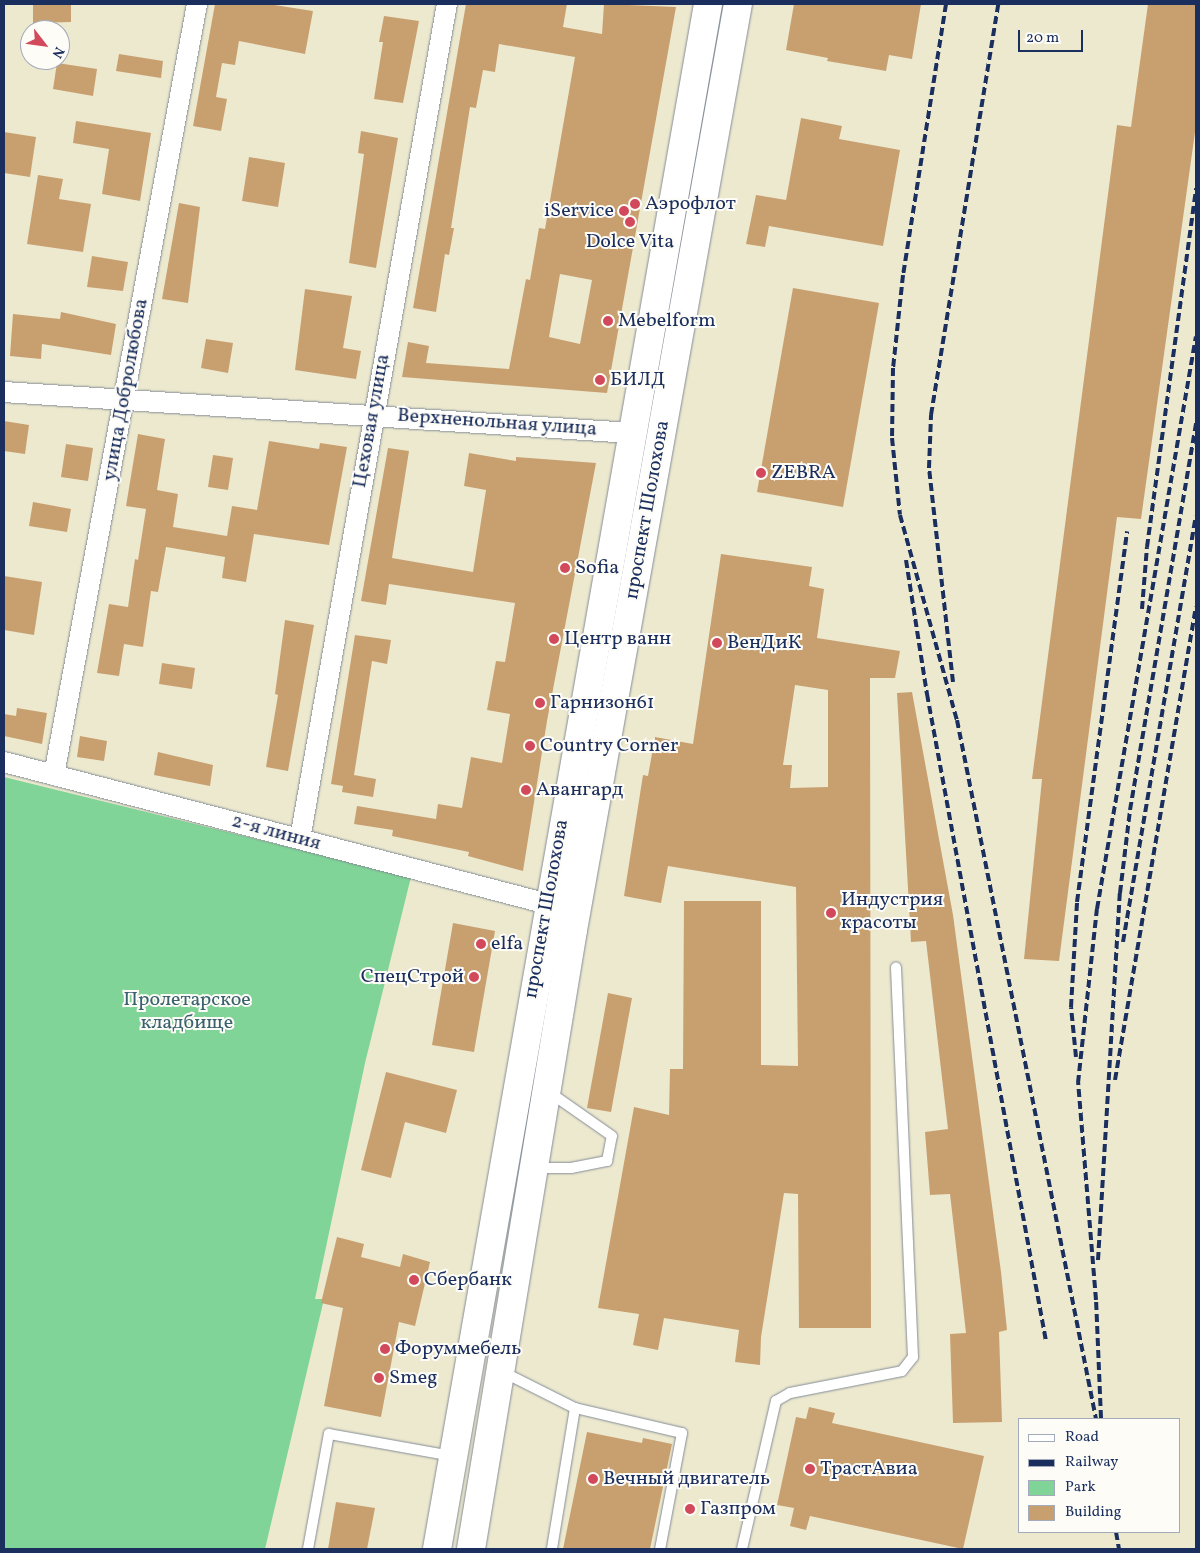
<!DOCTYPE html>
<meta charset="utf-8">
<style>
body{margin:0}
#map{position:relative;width:1200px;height:1553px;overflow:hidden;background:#ede9cf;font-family:Vollkorn,serif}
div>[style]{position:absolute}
.green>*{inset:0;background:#80d497}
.building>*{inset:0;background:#c8a070}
.roads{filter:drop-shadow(0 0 1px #848c96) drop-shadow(0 0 1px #848c96)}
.lane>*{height:10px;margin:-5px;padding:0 5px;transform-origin:5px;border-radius:5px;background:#fff}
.street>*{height:20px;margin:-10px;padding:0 10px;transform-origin:10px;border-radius:10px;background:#fff}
.primary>*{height:28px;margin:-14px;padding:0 14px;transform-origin:14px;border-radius:14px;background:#fff}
.rail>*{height:4px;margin-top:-2px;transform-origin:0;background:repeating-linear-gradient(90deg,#1b2f5e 0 8px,transparent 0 12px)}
.dots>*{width:14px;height:14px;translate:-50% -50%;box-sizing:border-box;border:2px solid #fdfcf7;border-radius:50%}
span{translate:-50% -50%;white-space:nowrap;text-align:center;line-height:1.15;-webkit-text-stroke:4px #fdfcf7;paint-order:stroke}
.poi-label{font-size:20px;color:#1b2f5e}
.left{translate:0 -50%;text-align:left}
.right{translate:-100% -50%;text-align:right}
.street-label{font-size:20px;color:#1b2f5e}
.park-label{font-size:20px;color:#39616f}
.frame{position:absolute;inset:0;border:5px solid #1b2f5e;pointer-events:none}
.legend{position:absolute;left:1018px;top:1418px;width:162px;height:115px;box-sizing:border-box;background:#fdfcf7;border:1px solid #a3aaba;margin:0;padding:6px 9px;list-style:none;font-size:15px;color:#1b2f5e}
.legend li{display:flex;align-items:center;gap:10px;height:25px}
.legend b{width:25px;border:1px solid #a3aaba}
.north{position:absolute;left:20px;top:20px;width:50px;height:50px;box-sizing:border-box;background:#fdfcf7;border:1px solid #a3aaba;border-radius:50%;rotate:120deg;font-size:14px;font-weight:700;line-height:20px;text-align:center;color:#1b2f5e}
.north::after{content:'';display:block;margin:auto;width:18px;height:22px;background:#d1495b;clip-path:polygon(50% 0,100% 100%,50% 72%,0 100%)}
.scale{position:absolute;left:1018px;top:30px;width:65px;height:22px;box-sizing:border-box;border:2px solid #1b2f5e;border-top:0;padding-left:6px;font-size:15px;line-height:18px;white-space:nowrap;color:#1b2f5e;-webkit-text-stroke:4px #fdfcf7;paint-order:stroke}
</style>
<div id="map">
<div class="green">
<div style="clip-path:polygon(4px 777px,411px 877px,365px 1063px,315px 1299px,324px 1299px,265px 1549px,4px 1549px)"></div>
</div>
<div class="building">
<div style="clip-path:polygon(33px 4px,71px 4px,71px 22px,33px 23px)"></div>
<div style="clip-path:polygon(215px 4px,268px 4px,313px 11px,305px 54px,239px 41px,235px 65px,222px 63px,216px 97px,227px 99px,221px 131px,193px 126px)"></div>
<div style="clip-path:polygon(evenodd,466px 4px,567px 4px,563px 27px,602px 34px,604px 4px,676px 7px,607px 393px,402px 377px,408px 342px,429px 346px,426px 363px,509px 369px,526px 279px,530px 280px,539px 228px,545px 229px,575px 57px,499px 44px,495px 72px,483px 70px,476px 108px,470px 107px,451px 228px,454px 228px,449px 255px,445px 254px,436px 312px,413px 308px,466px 4px,560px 274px,592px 280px,580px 344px,549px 337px,560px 274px)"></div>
<div style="clip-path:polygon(794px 4px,921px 4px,912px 59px,889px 55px,886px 71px,827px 61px,828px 58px,786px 50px)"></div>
<div style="clip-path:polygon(1148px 4px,1196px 4px,1196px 125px,1141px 519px,1117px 517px,1059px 961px,1024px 959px,1042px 779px,1032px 779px,1117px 125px,1131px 127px)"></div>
<div style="clip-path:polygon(384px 16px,419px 21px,403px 103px,374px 99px,383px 42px,379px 42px)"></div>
<div style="clip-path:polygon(119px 54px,163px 61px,161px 78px,116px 71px)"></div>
<div style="clip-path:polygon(57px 63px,97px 69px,93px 96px,53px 89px)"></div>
<div style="clip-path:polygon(801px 118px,842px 126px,839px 139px,900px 150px,883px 246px,769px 226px,765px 247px,746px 244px,756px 195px,786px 200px)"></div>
<div style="clip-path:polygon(76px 121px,151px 133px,140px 201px,102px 194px,109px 149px,73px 143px)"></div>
<div style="clip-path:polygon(361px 131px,398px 138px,376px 268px,349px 263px,364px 154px,358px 153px)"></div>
<div style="clip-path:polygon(4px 132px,36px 137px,30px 177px,4px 173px)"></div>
<div style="clip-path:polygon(249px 157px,285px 163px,278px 207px,242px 201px)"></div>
<div style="clip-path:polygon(38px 175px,63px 179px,59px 199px,91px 204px,83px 252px,27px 244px)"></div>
<div style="clip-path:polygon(179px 203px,200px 207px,188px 303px,162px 299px)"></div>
<div style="clip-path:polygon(92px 256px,128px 262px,123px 291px,87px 287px)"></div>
<div style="clip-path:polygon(793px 288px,879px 303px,843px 507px,757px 492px)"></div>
<div style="clip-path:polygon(305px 289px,352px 296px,343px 348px,361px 351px,356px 379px,295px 370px)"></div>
<div style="clip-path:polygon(61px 312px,116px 324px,111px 355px,42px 344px,41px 359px,10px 356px,13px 314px,60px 319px)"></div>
<div style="clip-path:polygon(206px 339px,233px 343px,228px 373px,201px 368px)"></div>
<div style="clip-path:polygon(4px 421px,29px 425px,25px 454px,4px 451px)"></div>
<div style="clip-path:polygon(138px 434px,165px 439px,157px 490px,178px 494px,173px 527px,227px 536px,232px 506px,257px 510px,269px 441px,319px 449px,320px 443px,347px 447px,329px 545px,254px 534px,246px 582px,222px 578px,225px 557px,166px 547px,158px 592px,151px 591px,143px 647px,124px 644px,119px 676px,97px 673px,109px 604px,128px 607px,135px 559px,138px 560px,146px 509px,126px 506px)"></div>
<div style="clip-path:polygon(66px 444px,93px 448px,88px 481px,61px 477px)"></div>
<div style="clip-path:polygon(388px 448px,409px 451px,392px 558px,473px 572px,486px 490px,464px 486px,469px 453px,516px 461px,516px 457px,596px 463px,547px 721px,523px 871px,468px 856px,469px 852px,392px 836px,393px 830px,354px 824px,357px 806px,436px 819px,438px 804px,462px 808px,471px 757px,502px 763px,510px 714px,487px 710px,496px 661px,505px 662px,515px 603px,389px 584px,386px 605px,361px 601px)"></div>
<div style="clip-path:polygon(213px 455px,233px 458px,228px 490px,208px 487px)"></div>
<div style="clip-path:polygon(33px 502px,71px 509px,67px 532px,29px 526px)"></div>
<div style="clip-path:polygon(evenodd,721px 554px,812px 567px,809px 586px,824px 589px,817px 638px,900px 651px,895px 678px,870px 678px,871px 1328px,799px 1328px,798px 1194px,784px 1193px,761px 1337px,760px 1365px,735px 1362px,739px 1330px,664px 1318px,658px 1350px,633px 1345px,639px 1314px,598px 1308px,634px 1107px,669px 1115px,670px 1069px,683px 1069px,684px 901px,761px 901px,761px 1065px,798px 1066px,796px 887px,668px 866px,661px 903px,624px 896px,643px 775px,648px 776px,655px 737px,693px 744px,721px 554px,795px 685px,828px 690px,828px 787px,790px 788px,792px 765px,783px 765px,795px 685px)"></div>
<div style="clip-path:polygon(4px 576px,42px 582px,34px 635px,4px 630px)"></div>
<div style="clip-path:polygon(285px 620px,314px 625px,288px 771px,266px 767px,278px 695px,275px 694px)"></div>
<div style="clip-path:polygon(355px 635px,391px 640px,387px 664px,372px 661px,354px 775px,376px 779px,373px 797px,342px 792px,343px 786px,331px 784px)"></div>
<div style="clip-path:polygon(162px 663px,195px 668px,192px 689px,159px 684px)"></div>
<div style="clip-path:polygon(912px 692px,953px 915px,1001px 1272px,1007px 1330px,999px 1332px,1002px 1422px,953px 1423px,950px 1334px,966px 1333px,950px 1194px,930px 1195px,925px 1132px,948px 1129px,926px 941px,911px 942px,897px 693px)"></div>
<div style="clip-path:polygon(17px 708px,47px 713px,42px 744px,4px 736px,4px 714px,16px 716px)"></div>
<div style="clip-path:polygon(80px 736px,107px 741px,104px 761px,77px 757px)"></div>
<div style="clip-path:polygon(158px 752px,213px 765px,210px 786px,154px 775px)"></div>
<div style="clip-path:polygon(453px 923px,495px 931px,474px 1052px,432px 1045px)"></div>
<div style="clip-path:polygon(608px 993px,632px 998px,611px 1112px,587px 1108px)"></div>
<div style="clip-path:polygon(386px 1072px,457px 1090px,446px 1133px,405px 1122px,391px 1178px,361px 1170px)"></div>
<div style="clip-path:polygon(337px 1237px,364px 1244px,361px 1257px,400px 1267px,403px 1254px,430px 1262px,415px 1326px,399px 1322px,381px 1417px,324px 1406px,343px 1308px,321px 1303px)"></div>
<div style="clip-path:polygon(809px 1407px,835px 1413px,832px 1423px,984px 1456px,963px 1549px,810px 1516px,806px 1530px,790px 1526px,794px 1508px,777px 1505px,796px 1417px,806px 1419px)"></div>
<div style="clip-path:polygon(587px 1432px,642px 1443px,643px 1438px,672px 1444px,650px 1549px,563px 1549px)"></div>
<div style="clip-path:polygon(336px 1502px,375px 1508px,367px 1549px,328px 1549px)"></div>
</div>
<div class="roads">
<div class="lane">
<div style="left:535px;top:1168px;width:36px"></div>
<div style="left:571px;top:1168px;width:37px;rotate:-11deg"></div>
<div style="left:607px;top:1161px;width:25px;rotate:-79deg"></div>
<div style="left:612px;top:1136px;width:77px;rotate:-145.1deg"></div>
<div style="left:501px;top:1371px;width:83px;rotate:26.6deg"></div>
<div style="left:575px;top:1408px;width:143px;rotate:99.3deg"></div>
<div style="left:575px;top:1408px;width:110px;rotate:13.2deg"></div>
<div style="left:682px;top:1433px;width:118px;rotate:100.7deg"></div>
<div style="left:308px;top:1549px;width:117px;rotate:-79.7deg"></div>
<div style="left:329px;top:1434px;width:125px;rotate:10.1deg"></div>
<div style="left:742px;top:1549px;width:152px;rotate:-77.1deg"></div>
<div style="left:776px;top:1401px;width:16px;rotate:-30deg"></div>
<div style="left:790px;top:1393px;width:114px;rotate:-11.1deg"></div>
<div style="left:902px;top:1371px;width:18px;rotate:-52deg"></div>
<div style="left:913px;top:1357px;width:390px;rotate:-92.5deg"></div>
</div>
<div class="street">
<div style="left:4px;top:392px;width:628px;rotate:3.74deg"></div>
<div style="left:4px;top:762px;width:562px;rotate:14.63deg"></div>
<div style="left:54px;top:775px;width:784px;rotate:-79.49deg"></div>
<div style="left:300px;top:839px;width:848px;rotate:-80.02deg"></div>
</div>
<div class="primary">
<div style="left:437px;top:1549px;width:1569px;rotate:-80.05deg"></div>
<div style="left:471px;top:1549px;width:627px;rotate:-80.64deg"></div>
<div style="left:573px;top:930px;width:941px;rotate:-79.9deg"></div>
</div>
</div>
<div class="rail">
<div style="left:946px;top:4px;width:274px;rotate:99deg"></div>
<div style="left:903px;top:275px;width:94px;rotate:96.1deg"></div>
<div style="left:893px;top:368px;width:70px;rotate:90.8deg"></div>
<div style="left:892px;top:438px;width:77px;rotate:84.1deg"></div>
<div style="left:900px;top:515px;width:213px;rotate:74.5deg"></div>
<div style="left:957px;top:720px;width:713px;rotate:78.75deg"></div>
<div style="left:906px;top:560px;width:136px;rotate:81.1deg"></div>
<div style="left:927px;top:694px;width:658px;rotate:79.58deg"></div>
<div style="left:1142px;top:609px;width:62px;rotate:-85.4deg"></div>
<div style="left:1147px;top:547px;width:362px;rotate:-82.2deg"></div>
<div style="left:953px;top:682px;width:215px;rotate:-96.4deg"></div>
<div style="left:929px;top:468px;width:53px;rotate:-87.8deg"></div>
<div style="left:931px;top:415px;width:416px;rotate:-80.7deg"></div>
<div style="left:1123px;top:942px;width:432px;rotate:-80.3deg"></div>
<div style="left:1076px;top:1057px;width:50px;rotate:-95.7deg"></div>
<div style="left:1071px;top:1007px;width:105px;rotate:-86.7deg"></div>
<div style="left:1077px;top:902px;width:374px;rotate:-82.3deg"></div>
<div style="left:1115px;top:1080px;width:480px;rotate:-80.3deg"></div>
<div style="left:1098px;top:1260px;width:368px;rotate:-86.6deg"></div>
<div style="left:1120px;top:893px;width:84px;rotate:-83.1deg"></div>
<div style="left:1130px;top:810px;width:394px;rotate:-80.3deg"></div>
<div style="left:1101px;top:1418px;width:118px;rotate:-92.4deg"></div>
<div style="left:1096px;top:1300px;width:218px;rotate:-94.7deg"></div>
<div style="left:1078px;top:1083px;width:175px;rotate:-83.8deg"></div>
<div style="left:1097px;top:909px;width:581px;rotate:-80.2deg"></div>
<div style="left:1116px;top:1532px;width:17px;rotate:80deg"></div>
</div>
<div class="dots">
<div style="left:635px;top:204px;background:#d1495b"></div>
<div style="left:624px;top:211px;background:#d1495b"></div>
<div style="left:630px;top:222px;background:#d1495b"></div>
<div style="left:608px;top:321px;background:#d1495b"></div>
<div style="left:600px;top:380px;background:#d1495b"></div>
<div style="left:761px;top:473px;background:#d1495b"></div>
<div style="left:565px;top:568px;background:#d1495b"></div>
<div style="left:554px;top:639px;background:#d1495b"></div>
<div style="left:717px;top:643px;background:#d1495b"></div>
<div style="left:540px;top:703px;background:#d1495b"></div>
<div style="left:530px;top:746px;background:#d1495b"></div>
<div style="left:526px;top:790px;background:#d1495b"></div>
<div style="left:831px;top:913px;background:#d1495b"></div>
<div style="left:481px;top:944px;background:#d1495b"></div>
<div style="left:474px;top:977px;background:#d1495b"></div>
<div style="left:414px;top:1280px;background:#d1495b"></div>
<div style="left:385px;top:1349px;background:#d1495b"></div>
<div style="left:379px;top:1378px;background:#d1495b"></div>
<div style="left:810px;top:1469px;background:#d1495b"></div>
<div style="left:593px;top:1479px;background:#d1495b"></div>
<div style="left:690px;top:1509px;background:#d1495b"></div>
</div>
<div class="poi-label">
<span class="left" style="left:645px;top:204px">Аэрофлот</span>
<span class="right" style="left:614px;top:211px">iService</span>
<span style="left:630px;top:242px">Dolce Vita</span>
<span class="left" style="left:618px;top:321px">Mebelform</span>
<span class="left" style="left:610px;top:380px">БИЛД</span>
<span class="left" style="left:771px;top:473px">ZEBRA</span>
<span class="left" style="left:575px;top:568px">Sofia</span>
<span class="left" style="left:564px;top:639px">Центр ванн</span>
<span class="left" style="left:727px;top:643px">ВенДиК</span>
<span class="left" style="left:550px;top:703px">Гарнизон61</span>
<span class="left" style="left:540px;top:746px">Country Corner</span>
<span class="left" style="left:536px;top:790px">Авангард</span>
<span class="left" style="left:841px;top:912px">Индустрия<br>красоты</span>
<span class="left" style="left:491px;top:944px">elfa</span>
<span class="right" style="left:464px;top:977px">СпецСтрой</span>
<span class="left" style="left:424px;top:1280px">Сбербанк</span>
<span class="left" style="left:395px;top:1349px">Форуммебель</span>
<span class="left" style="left:389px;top:1378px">Smeg</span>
<span class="left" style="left:820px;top:1469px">ТрастАвиа</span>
<span class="left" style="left:603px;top:1479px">Вечный двигатель</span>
<span class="left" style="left:700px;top:1509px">Газпром</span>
</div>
<div class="street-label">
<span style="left:126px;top:390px;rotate:-80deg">улица Добролюбова</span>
<span style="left:372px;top:421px;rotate:-80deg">Цеховая улица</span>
<span style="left:497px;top:423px;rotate:4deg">Верхненольная улица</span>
<span style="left:648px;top:510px;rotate:-80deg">проспект Шолохова</span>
<span style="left:276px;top:833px;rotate:15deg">2-я линия</span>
<span style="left:547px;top:909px;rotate:-80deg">проспект Шолохова</span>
</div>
<div class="park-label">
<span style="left:187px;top:1012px">Пролетарское<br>кладбище</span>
</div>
<div class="frame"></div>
<ul class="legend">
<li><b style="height:6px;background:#fff"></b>Road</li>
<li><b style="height:6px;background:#1b2f5e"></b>Railway</li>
<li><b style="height:14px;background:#80d497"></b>Park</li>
<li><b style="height:14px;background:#c8a070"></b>Building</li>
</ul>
<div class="north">N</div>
<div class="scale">20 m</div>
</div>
